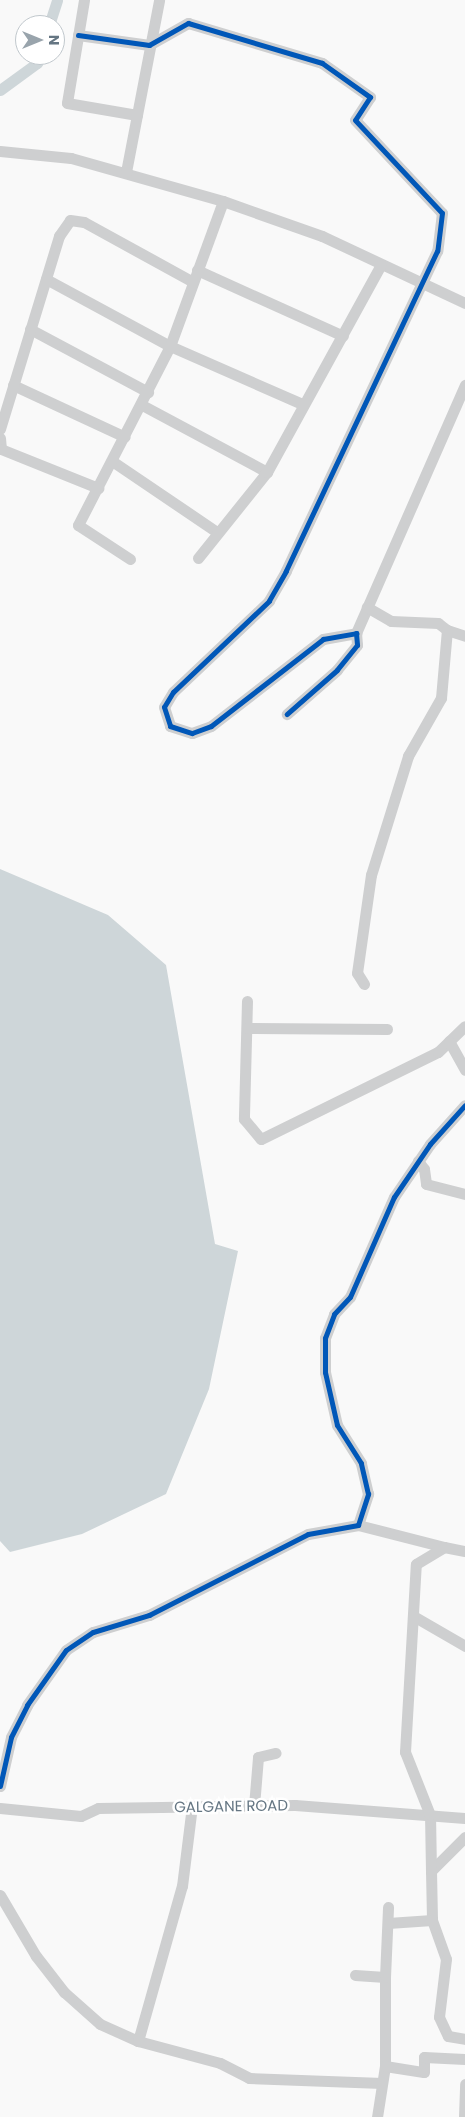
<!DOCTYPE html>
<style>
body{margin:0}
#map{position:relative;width:465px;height:2117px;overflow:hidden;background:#f9f9f9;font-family:Poppins,sans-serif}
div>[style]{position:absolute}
.water>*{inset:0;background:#ced6d9}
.canal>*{height:11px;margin:-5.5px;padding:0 5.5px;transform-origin:5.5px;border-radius:5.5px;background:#ced6d9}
.minor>*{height:11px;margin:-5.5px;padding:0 5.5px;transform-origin:5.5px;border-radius:5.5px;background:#cecfd0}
.cycleway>*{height:5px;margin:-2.5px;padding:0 2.5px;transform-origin:2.5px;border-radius:2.5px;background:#0057b8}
span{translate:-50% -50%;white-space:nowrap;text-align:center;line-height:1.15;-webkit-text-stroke:5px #fff;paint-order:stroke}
.street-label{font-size:15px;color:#657683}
.north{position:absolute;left:15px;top:15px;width:50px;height:50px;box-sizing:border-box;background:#fff;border:1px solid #c1c8cd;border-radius:50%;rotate:90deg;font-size:14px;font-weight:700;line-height:20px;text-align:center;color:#657683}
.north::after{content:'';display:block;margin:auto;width:18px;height:22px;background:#99a4ac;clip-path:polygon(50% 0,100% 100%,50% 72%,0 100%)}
</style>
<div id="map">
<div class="water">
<div style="clip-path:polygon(0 869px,108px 915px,166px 965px,215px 1244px,238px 1251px,209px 1389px,166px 1494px,82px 1534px,10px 1552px,0 1541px)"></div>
</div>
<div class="canal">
<div style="left:49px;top:25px;width:26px;rotate:-72deg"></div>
<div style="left:0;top:90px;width:46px;rotate:-36.1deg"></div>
<div style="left:37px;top:63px;width:9px;rotate:-69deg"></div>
</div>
<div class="minor">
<div style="left:84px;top:0;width:104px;rotate:99.4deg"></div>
<div style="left:67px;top:103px;width:71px;rotate:9.7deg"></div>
<div style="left:78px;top:35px;width:72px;rotate:8deg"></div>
<div style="left:149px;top:45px;width:45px;rotate:-29.4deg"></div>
<div style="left:188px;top:23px;width:140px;rotate:16.6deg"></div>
<div style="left:322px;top:63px;width:59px;rotate:35.3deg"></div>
<div style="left:370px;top:97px;width:27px;rotate:123deg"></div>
<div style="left:355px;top:120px;width:127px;rotate:46.9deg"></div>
<div style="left:442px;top:213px;width:38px;rotate:97deg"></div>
<div style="left:437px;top:251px;width:354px;rotate:115.3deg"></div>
<div style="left:286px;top:571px;width:34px;rotate:120deg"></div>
<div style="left:269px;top:601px;width:132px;rotate:136.5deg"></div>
<div style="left:173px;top:692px;width:17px;rotate:121deg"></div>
<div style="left:164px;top:707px;width:20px;rotate:72deg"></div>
<div style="left:170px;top:726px;width:23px;rotate:18deg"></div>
<div style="left:192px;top:733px;width:20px;rotate:-20deg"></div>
<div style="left:211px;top:726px;width:142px;rotate:-37.8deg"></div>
<div style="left:323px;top:639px;width:34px;rotate:-10deg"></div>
<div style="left:356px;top:633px;width:12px;rotate:85deg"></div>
<div style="left:357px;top:645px;width:32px;rotate:129deg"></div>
<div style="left:337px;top:670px;width:67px;rotate:138.7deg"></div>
<div style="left:0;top:151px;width:71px;rotate:5.6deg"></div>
<div style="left:71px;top:158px;width:158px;rotate:15.8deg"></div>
<div style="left:223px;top:201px;width:105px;rotate:19.5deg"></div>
<div style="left:322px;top:236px;width:158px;rotate:25.1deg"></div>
<div style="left:126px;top:172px;width:175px;rotate:-79.1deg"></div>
<div style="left:197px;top:270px;width:160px;rotate:24.3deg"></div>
<div style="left:46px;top:279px;width:141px;rotate:28.4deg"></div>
<div style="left:170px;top:346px;width:144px;rotate:23.7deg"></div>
<div style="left:30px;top:329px;width:134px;rotate:28.1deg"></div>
<div style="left:13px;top:385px;width:123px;rotate:24.9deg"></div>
<div style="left:142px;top:405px;width:142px;rotate:28.2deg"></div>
<div style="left:0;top:429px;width:202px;rotate:-73deg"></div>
<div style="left:59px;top:236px;width:19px;rotate:-55deg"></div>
<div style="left:70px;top:220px;width:14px;rotate:8deg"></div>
<div style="left:84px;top:222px;width:124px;rotate:28.8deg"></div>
<div style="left:0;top:438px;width:11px;rotate:85deg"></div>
<div style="left:1px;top:449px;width:105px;rotate:21.9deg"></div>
<div style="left:112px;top:461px;width:127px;rotate:34.1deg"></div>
<div style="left:198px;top:558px;width:110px;rotate:-51.3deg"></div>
<div style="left:267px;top:472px;width:236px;rotate:-61.2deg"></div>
<div style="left:130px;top:559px;width:62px;rotate:-146.8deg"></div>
<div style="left:78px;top:525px;width:201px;rotate:-62.8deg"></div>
<div style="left:170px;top:346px;width:154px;rotate:-69.9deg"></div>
<div style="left:447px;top:630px;width:19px;rotate:18deg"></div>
<div style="left:356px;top:633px;width:271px;rotate:-66.3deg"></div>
<div style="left:364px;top:984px;width:13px;rotate:-122deg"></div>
<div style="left:357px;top:973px;width:99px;rotate:-81.9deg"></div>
<div style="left:371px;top:875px;width:125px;rotate:-72.7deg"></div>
<div style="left:408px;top:756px;width:67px;rotate:-60.4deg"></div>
<div style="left:441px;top:698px;width:68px;rotate:-85deg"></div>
<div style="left:447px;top:630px;width:11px;rotate:-142deg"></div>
<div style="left:438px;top:623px;width:47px;rotate:-177.6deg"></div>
<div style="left:391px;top:621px;width:28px;rotate:-150deg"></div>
<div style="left:247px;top:1001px;width:118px;rotate:91.5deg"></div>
<div style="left:244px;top:1119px;width:26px;rotate:50deg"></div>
<div style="left:261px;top:1139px;width:197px;rotate:-26.2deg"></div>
<div style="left:438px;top:1052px;width:37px;rotate:-44deg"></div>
<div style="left:248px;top:1028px;width:139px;rotate:0.4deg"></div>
<div style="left:449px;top:1041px;width:33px;rotate:61deg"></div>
<div style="left:418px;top:1161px;width:10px;rotate:53deg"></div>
<div style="left:424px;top:1169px;width:15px;rotate:82deg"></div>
<div style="left:426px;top:1184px;width:40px;rotate:14.4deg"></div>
<div style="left:358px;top:1525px;width:89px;rotate:14.3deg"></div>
<div style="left:415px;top:1617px;width:58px;rotate:30.1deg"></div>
<div style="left:0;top:1786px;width:50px;rotate:-77.3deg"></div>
<div style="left:11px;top:1737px;width:36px;rotate:-63deg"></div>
<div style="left:27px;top:1705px;width:67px;rotate:-54.7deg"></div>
<div style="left:66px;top:1650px;width:32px;rotate:-34deg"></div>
<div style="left:93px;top:1632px;width:59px;rotate:-16.9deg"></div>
<div style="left:149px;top:1615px;width:178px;rotate:-27deg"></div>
<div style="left:308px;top:1534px;width:51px;rotate:-10.2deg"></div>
<div style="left:358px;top:1525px;width:33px;rotate:-72deg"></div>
<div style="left:368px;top:1494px;width:32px;rotate:-103deg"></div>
<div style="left:361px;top:1463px;width:45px;rotate:-122.3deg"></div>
<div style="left:337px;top:1425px;width:54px;rotate:-102.8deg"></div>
<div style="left:325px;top:1372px;width:34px;rotate:-90deg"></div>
<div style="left:325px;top:1338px;width:26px;rotate:-69deg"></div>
<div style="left:334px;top:1314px;width:23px;rotate:-47deg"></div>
<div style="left:350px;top:1297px;width:109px;rotate:-66.3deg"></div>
<div style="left:394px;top:1197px;width:64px;rotate:-55.8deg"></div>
<div style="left:430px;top:1144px;width:52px;rotate:-48.1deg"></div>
<div style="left:254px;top:1806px;width:49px;rotate:-85.3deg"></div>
<div style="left:258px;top:1757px;width:18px;rotate:-13deg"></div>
<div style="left:0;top:1808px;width:81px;rotate:5.6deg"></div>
<div style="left:81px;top:1816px;width:19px;rotate:-25deg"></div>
<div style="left:98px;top:1808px;width:197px;rotate:-0.9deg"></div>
<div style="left:295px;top:1805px;width:170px;rotate:4.4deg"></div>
<div style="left:465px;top:1837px;width:48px;rotate:135deg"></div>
<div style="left:431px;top:1871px;width:49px;rotate:88.8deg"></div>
<div style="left:432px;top:1920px;width:41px;rotate:70.3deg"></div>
<div style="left:446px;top:1959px;width:58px;rotate:96.9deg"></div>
<div style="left:439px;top:2017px;width:21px;rotate:65deg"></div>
<div style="left:448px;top:2036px;width:17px;rotate:10deg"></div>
<div style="left:431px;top:1871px;width:56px;rotate:-91deg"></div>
<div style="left:430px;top:1815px;width:68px;rotate:-111.6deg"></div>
<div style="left:405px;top:1752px;width:188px;rotate:-86.7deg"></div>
<div style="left:416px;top:1564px;width:33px;rotate:-31deg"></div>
<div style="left:444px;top:1547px;width:21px;rotate:11deg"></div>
<div style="left:0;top:1895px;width:71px;rotate:59.5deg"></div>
<div style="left:36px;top:1956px;width:46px;rotate:52.1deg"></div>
<div style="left:64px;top:1992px;width:48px;rotate:41.6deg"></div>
<div style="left:100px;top:2024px;width:42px;rotate:24.1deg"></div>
<div style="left:138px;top:2041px;width:85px;rotate:15deg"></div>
<div style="left:220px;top:2063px;width:33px;rotate:27deg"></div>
<div style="left:249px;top:2078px;width:133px;rotate:2.2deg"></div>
<div style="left:388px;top:1923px;width:44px;rotate:-3.9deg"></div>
<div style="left:355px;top:1975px;width:30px;rotate:4deg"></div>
<div style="left:385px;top:1977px;width:89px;rotate:90deg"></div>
<div style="left:385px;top:1977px;width:70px;rotate:-87.5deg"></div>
<div style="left:138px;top:2041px;width:161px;rotate:-74.2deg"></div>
<div style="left:182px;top:1886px;width:81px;rotate:-82.9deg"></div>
<div style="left:377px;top:2117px;width:52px;rotate:-81.1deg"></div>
<div style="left:385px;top:2066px;width:39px;rotate:9deg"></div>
<div style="left:424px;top:2072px;width:15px;rotate:-90deg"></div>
<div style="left:424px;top:2057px;width:41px;rotate:2.8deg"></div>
<div style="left:464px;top:2117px;width:33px;rotate:-88deg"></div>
</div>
<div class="cycleway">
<div style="left:78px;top:35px;width:72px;rotate:8deg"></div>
<div style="left:149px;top:45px;width:45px;rotate:-29.4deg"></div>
<div style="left:188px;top:23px;width:140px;rotate:16.6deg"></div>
<div style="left:322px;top:63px;width:59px;rotate:35.3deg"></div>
<div style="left:370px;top:97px;width:27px;rotate:123deg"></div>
<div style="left:355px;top:120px;width:127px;rotate:46.9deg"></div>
<div style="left:442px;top:213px;width:38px;rotate:97deg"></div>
<div style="left:437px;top:251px;width:354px;rotate:115.3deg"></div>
<div style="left:286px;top:571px;width:34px;rotate:120deg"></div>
<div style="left:269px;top:601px;width:132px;rotate:136.5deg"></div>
<div style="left:173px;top:692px;width:17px;rotate:121deg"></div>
<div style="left:164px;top:707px;width:20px;rotate:72deg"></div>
<div style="left:170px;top:726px;width:23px;rotate:18deg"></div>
<div style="left:192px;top:733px;width:20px;rotate:-20deg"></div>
<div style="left:211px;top:726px;width:142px;rotate:-37.8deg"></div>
<div style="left:323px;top:639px;width:34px;rotate:-10deg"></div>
<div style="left:356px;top:633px;width:12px;rotate:85deg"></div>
<div style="left:357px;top:645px;width:32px;rotate:129deg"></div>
<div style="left:337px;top:670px;width:67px;rotate:138.7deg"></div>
<div style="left:0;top:1786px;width:50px;rotate:-77.3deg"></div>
<div style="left:11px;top:1737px;width:36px;rotate:-63deg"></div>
<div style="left:27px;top:1705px;width:67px;rotate:-54.7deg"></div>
<div style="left:66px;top:1650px;width:32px;rotate:-34deg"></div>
<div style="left:93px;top:1632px;width:59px;rotate:-16.9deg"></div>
<div style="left:149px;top:1615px;width:178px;rotate:-27deg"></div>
<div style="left:308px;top:1534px;width:51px;rotate:-10.2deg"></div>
<div style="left:358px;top:1525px;width:33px;rotate:-72deg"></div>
<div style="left:368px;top:1494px;width:32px;rotate:-103deg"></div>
<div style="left:361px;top:1463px;width:45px;rotate:-122.3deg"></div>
<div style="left:337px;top:1425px;width:54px;rotate:-102.8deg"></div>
<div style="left:325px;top:1372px;width:34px;rotate:-90deg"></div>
<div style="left:325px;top:1338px;width:26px;rotate:-69deg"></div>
<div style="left:334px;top:1314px;width:23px;rotate:-47deg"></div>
<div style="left:350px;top:1297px;width:109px;rotate:-66.3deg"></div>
<div style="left:394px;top:1197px;width:64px;rotate:-55.8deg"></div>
<div style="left:430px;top:1144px;width:52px;rotate:-48.1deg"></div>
</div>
<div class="street-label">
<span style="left:231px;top:1806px;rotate:-1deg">GALGANE ROAD</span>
</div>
<div class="north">N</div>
</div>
